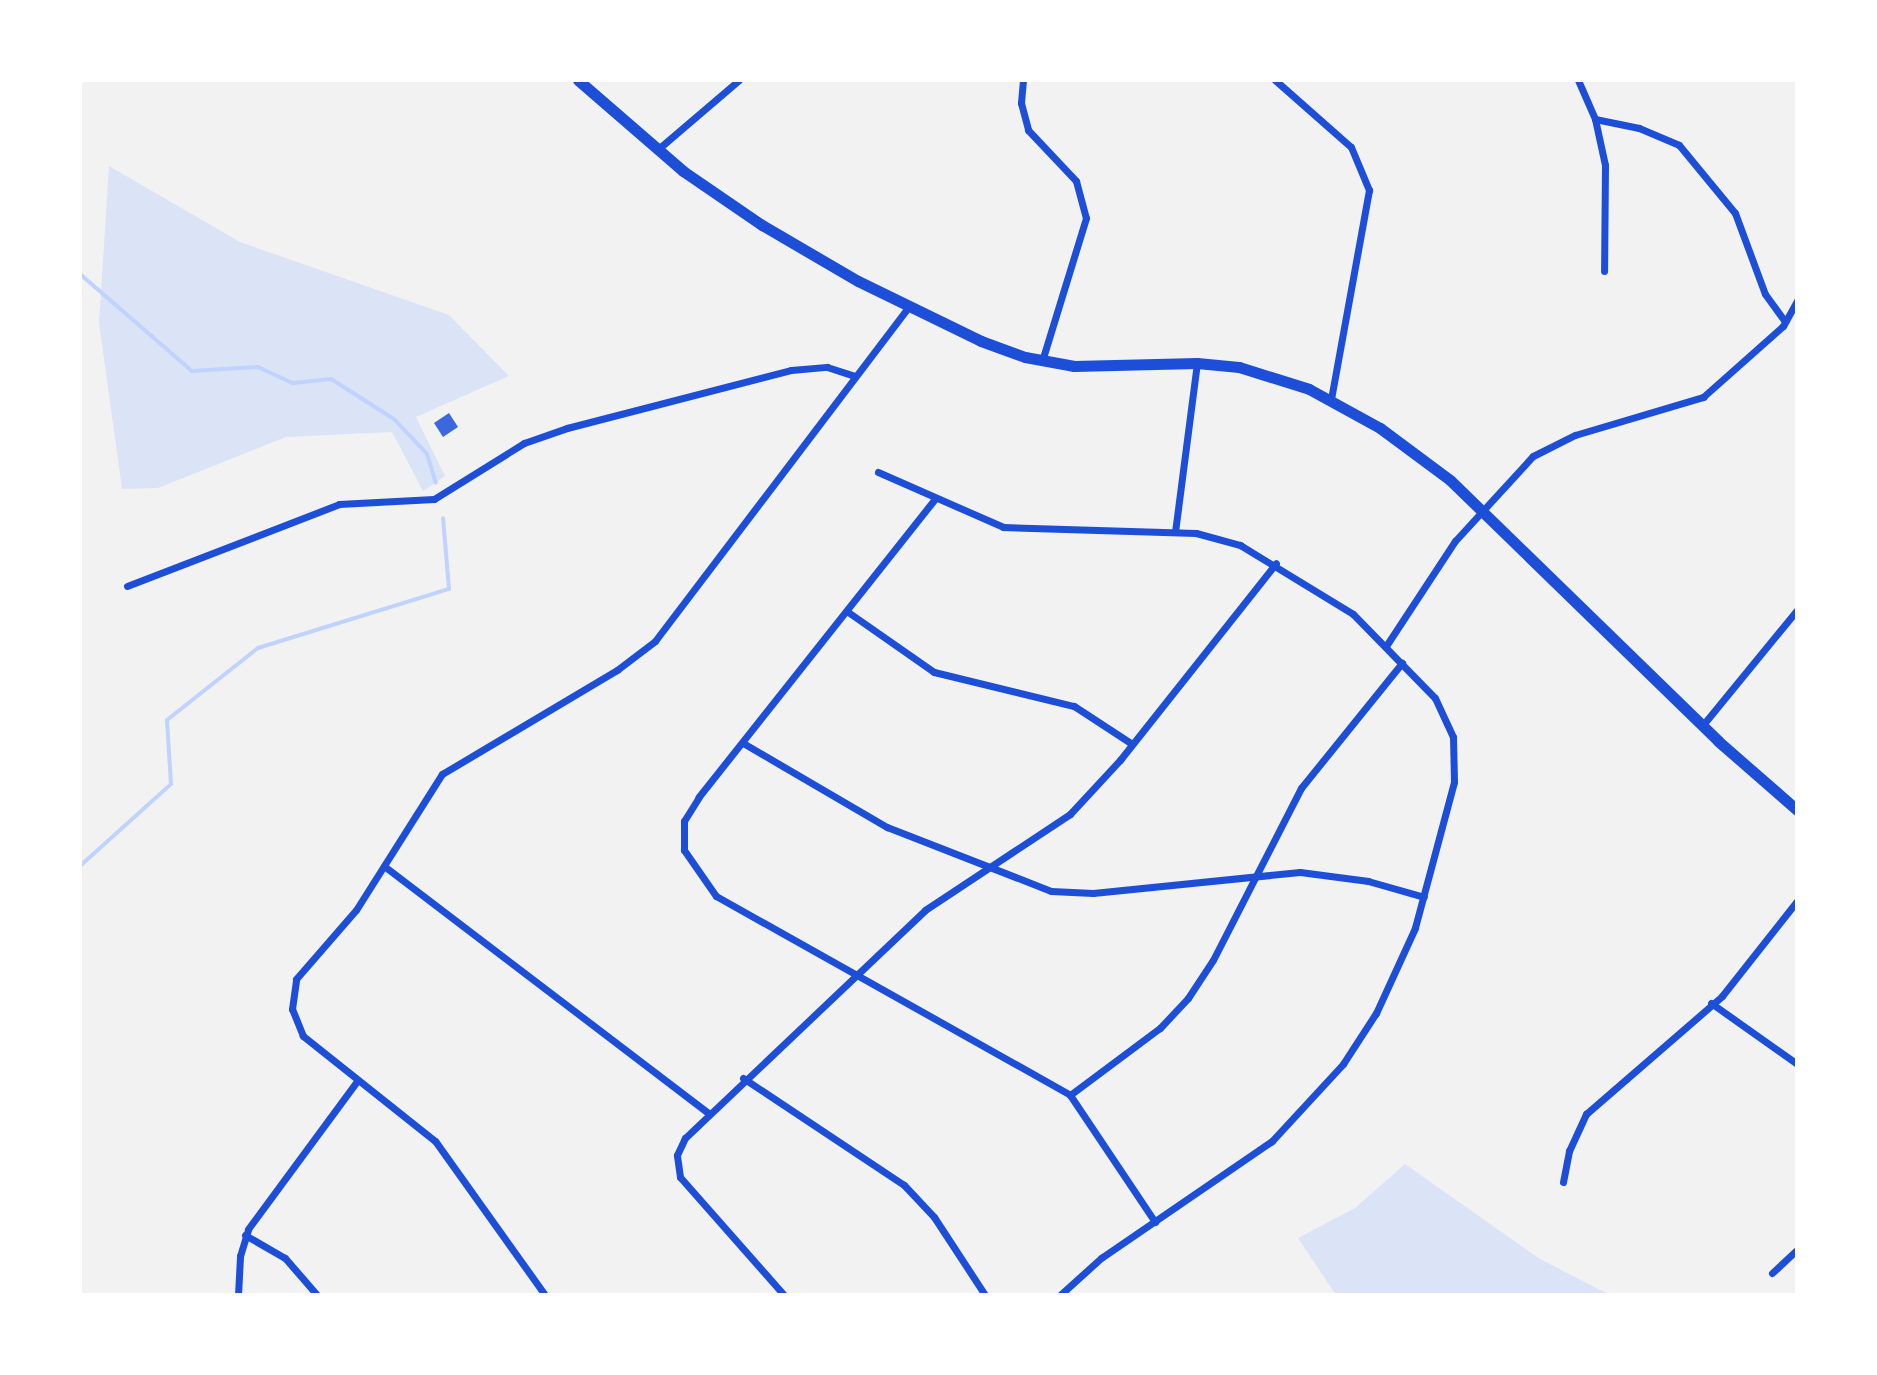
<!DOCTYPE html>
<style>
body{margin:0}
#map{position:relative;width:1877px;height:1375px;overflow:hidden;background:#f2f2f2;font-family:Lora,serif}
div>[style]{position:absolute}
.green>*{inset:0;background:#dbe4f7}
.stream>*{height:4px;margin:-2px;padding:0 2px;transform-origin:2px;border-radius:2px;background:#bfd3fe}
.building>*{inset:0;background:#3d67dc}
.minor>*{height:7px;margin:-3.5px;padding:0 3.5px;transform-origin:3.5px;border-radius:3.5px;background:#1d4ed8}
.primary>*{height:11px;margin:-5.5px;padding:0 5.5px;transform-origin:5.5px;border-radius:5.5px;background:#1d4ed8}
span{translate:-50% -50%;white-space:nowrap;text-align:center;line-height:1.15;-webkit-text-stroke:8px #fff;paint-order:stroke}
.frame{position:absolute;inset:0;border:82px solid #fff;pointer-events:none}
</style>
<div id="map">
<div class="green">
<div style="clip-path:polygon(109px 166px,240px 242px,449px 315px,509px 376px,416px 417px,445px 476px,423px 491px,392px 432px,286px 437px,158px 488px,122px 489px,99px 323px)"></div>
<div style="clip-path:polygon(1405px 1164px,1540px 1259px,1610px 1295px,1336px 1295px,1298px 1238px,1355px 1208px)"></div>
</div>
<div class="stream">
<div style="left:80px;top:274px;width:148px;rotate:40.9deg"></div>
<div style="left:192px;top:371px;width:66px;rotate:-3.5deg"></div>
<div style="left:258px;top:367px;width:38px;rotate:25deg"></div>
<div style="left:293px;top:383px;width:38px;rotate:-6deg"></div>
<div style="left:331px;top:379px;width:75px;rotate:32.4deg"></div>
<div style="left:394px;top:419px;width:48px;rotate:46.7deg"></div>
<div style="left:427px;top:454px;width:30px;rotate:73deg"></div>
<div style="left:80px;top:866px;width:122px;rotate:-42deg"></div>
<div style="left:171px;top:784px;width:64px;rotate:-93.6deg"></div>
<div style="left:167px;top:720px;width:116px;rotate:-38.4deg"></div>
<div style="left:258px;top:648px;width:200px;rotate:-17.2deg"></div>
<div style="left:449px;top:589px;width:71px;rotate:-94.8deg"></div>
</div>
<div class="building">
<div style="clip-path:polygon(449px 413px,458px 427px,443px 437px,434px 423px)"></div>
</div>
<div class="minor">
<div style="left:1023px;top:80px;width:23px;rotate:95deg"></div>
<div style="left:1021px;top:103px;width:28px;rotate:75deg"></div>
<div style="left:1028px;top:130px;width:70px;rotate:46.7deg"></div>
<div style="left:1076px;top:181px;width:38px;rotate:75deg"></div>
<div style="left:1086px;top:218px;width:150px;rotate:107.1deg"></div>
<div style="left:1275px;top:80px;width:101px;rotate:41.4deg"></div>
<div style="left:1351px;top:147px;width:47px;rotate:67.3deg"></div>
<div style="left:1369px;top:190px;width:213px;rotate:100.3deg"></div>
<div style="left:1578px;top:80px;width:43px;rotate:66.4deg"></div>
<div style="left:1595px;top:119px;width:47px;rotate:77.7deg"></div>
<div style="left:1605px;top:165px;width:106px;rotate:90.5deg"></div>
<div style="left:1595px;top:119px;width:45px;rotate:11.6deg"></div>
<div style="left:1639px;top:128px;width:43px;rotate:23deg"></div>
<div style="left:1679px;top:145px;width:88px;rotate:50.5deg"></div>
<div style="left:1735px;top:213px;width:86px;rotate:69.7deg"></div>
<div style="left:1765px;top:294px;width:34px;rotate:54deg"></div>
<div style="left:657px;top:150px;width:108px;rotate:-40.5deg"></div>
<div style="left:878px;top:472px;width:137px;rotate:23.7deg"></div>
<div style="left:1003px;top:527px;width:193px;rotate:1.8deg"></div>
<div style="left:1196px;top:533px;width:46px;rotate:15.3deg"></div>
<div style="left:1240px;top:545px;width:132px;rotate:31.4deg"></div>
<div style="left:1353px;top:614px;width:117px;rotate:45.7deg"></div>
<div style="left:1435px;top:698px;width:43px;rotate:65.2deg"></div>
<div style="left:1453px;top:737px;width:45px;rotate:88.7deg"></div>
<div style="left:1454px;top:782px;width:151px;rotate:105deg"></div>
<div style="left:1415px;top:928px;width:94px;rotate:114.6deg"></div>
<div style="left:1376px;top:1013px;width:61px;rotate:122.9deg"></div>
<div style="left:1343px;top:1064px;width:105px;rotate:132.7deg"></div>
<div style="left:1272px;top:1141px;width:207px;rotate:145.6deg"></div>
<div style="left:1101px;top:1258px;width:55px;rotate:137.9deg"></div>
<div style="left:934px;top:500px;width:379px;rotate:128.4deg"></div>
<div style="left:699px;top:797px;width:28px;rotate:122deg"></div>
<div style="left:684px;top:821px;width:29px;rotate:90deg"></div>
<div style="left:684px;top:850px;width:56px;rotate:55.2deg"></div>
<div style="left:716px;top:896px;width:406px;rotate:29.3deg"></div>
<div style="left:1070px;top:1095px;width:153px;rotate:56.2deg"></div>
<div style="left:1175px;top:532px;width:170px;rotate:-82.6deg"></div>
<div style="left:127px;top:586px;width:227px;rotate:-21.1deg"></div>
<div style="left:339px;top:504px;width:95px;rotate:-3deg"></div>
<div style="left:434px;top:499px;width:106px;rotate:-31.9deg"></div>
<div style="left:524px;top:443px;width:46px;rotate:-19.2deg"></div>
<div style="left:567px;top:428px;width:231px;rotate:-14.5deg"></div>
<div style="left:791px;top:370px;width:36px;rotate:-5deg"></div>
<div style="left:827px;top:367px;width:28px;rotate:18deg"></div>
<div style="left:848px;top:612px;width:105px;rotate:34.9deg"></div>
<div style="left:934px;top:672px;width:144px;rotate:13.7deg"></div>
<div style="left:1074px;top:706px;width:69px;rotate:33.2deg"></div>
<div style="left:1386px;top:646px;width:126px;rotate:-56.7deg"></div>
<div style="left:1455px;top:541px;width:115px;rotate:-47.5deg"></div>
<div style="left:1533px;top:456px;width:47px;rotate:-26.6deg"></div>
<div style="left:1575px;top:435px;width:134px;rotate:-16.5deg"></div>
<div style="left:1703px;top:397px;width:107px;rotate:-41.6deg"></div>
<div style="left:1783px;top:326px;width:29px;rotate:-61deg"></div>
<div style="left:1702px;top:726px;width:150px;rotate:-50.7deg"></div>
<div style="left:743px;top:743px;width:167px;rotate:30.3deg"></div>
<div style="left:887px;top:827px;width:176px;rotate:21.3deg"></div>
<div style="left:1051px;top:891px;width:42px;rotate:2.7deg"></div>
<div style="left:1093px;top:893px;width:208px;rotate:-5.8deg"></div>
<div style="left:1300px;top:872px;width:69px;rotate:7.5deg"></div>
<div style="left:1368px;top:881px;width:58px;rotate:15.9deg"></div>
<div style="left:384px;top:866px;width:407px;rotate:37.3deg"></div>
<div style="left:1711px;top:1003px;width:105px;rotate:35.3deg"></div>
<div style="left:743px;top:1078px;width:193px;rotate:33.6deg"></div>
<div style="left:904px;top:1185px;width:44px;rotate:46.8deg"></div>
<div style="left:934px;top:1217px;width:93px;rotate:56.8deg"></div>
<div style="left:1070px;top:1095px;width:112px;rotate:-36.7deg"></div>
<div style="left:1160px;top:1028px;width:41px;rotate:-47deg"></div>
<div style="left:1188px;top:998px;width:45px;rotate:-56.7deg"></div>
<div style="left:1213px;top:960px;width:193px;rotate:-62.9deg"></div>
<div style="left:1301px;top:788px;width:161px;rotate:-51.1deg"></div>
<div style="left:1563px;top:1182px;width:32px;rotate:-79deg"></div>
<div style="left:1569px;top:1151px;width:41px;rotate:-65.3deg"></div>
<div style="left:1586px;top:1114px;width:180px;rotate:-40.9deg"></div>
<div style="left:1722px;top:996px;width:121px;rotate:-51.7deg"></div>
<div style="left:245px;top:1235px;width:46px;rotate:29.9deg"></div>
<div style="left:285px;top:1258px;width:49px;rotate:49.1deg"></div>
<div style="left:1772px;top:1273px;width:34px;rotate:-43deg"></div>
<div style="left:238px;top:1295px;width:39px;rotate:-87deg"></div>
<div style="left:240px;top:1256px;width:28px;rotate:-73deg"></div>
<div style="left:248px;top:1229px;width:184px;rotate:-53.6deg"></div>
<div style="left:545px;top:1295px;width:189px;rotate:-125.5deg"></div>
<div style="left:435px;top:1141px;width:169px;rotate:-141.5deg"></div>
<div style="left:303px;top:1036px;width:29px;rotate:-112deg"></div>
<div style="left:292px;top:1009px;width:30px;rotate:-82deg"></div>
<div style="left:296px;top:979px;width:91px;rotate:-49deg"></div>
<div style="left:356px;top:910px;width:161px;rotate:-57.7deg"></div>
<div style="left:442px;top:774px;width:204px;rotate:-30.7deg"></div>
<div style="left:617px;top:670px;width:48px;rotate:-37.3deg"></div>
<div style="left:655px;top:641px;width:420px;rotate:-52.8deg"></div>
<div style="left:784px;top:1295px;width:157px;rotate:-131.4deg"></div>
<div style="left:680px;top:1177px;width:22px;rotate:-98deg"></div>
<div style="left:677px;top:1155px;width:19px;rotate:-65deg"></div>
<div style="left:685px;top:1138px;width:331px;rotate:-43.5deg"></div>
<div style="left:925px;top:910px;width:174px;rotate:-33.5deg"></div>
<div style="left:1070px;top:814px;width:74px;rotate:-47.2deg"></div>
<div style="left:1120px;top:760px;width:251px;rotate:-51.6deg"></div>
</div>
<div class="primary">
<div style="left:578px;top:80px;width:139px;rotate:40.9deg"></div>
<div style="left:683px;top:171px;width:96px;rotate:34.4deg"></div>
<div style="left:762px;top:225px;width:111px;rotate:30.3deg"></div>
<div style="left:858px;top:281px;width:137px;rotate:26deg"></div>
<div style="left:981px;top:341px;width:47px;rotate:20deg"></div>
<div style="left:1025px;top:357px;width:50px;rotate:10.4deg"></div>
<div style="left:1074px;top:366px;width:123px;rotate:-1.4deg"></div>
<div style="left:1197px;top:363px;width:42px;rotate:5.4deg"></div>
<div style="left:1239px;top:367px;width:73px;rotate:17.4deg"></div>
<div style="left:1309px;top:389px;width:81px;rotate:28.8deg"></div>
<div style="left:1380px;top:428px;width:87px;rotate:36.6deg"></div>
<div style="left:1450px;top:480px;width:374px;rotate:44.2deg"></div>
<div style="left:1718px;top:741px;width:105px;rotate:41.1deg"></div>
</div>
<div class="frame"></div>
</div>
